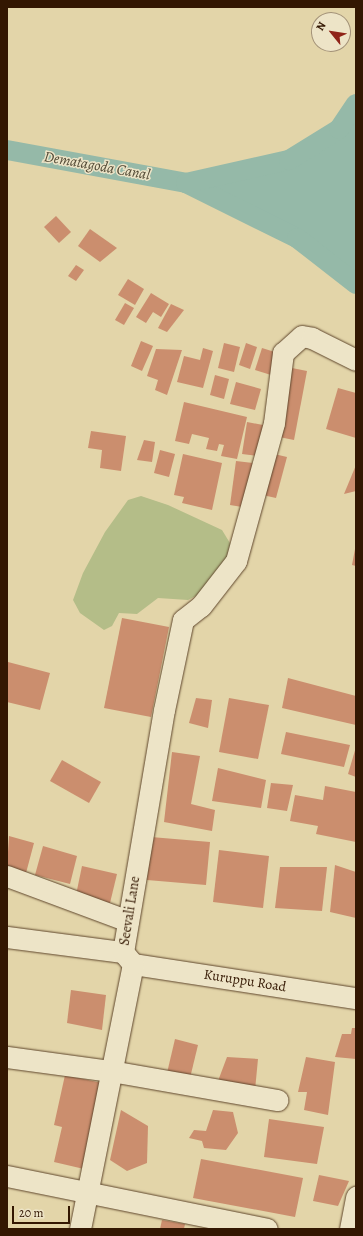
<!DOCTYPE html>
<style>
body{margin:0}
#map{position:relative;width:363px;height:1236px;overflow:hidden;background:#e3d5a9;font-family:Alegreya,serif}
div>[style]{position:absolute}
.green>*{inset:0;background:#b4bd88}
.water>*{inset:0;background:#95b9a8}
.canal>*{height:20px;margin:-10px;padding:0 10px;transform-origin:10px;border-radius:10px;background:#95b9a8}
.building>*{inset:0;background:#cb8e6e}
.roads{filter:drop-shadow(0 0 1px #5f462c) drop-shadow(0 0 1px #5f462c)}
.street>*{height:21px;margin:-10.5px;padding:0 10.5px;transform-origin:10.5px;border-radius:10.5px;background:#ede4c7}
span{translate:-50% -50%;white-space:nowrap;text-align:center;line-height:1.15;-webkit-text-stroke:3px #ede4c7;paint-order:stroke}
.street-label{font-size:14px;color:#331702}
.water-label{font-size:15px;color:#504834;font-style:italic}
.frame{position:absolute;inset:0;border:8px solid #331702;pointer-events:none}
.north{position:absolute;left:311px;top:12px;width:40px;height:40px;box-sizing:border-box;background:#ede4c7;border:1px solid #a39278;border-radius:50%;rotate:300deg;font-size:11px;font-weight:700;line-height:16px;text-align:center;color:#331702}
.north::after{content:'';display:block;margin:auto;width:14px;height:18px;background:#8f2418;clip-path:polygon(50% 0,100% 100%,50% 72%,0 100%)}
.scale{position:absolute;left:12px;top:1206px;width:58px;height:18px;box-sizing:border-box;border:2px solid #331702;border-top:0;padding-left:5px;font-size:12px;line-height:14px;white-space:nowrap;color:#331702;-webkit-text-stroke:3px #ede4c7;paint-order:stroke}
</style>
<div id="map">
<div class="green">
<div style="clip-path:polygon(141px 496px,168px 505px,222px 530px,236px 553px,220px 583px,188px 600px,158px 598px,137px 614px,119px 613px,112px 626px,104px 630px,80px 613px,73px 600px,83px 573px,105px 532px,128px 500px)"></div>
</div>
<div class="water">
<div style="clip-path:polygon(356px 104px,356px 284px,297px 238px,186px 183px,289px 160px,339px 129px)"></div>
</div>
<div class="canal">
<div style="left:7px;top:150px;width:182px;rotate:10.4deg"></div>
<div style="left:186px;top:183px;width:124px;rotate:26.4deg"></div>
<div style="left:297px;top:238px;width:75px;rotate:37.9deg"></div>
<div style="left:186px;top:183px;width:106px;rotate:-12.6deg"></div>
<div style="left:289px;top:160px;width:59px;rotate:-31.8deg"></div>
<div style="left:339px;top:129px;width:30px;rotate:-56deg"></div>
</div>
<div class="building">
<div style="clip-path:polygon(56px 216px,71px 232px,59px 243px,44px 227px)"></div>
<div style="clip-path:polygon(90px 229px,117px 248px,100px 262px,78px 246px)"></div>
<div style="clip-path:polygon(76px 265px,84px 270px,76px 281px,68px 276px)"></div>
<div style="clip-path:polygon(128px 279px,144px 289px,135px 305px,118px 295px)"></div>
<div style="clip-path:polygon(151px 293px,169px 304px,161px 317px,153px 312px,146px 323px,136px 317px)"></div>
<div style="clip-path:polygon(125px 303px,134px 308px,124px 325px,115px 320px)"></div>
<div style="clip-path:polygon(171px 304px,184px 310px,167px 332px,158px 328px)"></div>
<div style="clip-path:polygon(141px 341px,153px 346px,142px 371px,131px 366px)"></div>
<div style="clip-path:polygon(224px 343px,240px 347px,234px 372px,218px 368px)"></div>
<div style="clip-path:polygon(246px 343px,257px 347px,250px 369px,239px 365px)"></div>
<div style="clip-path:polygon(203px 348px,213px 351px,203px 388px,177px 382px,184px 356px,200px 360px)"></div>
<div style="clip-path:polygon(262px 348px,278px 353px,271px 375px,255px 370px)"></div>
<div style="clip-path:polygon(156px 349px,182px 350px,167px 395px,155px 390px,158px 380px,147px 376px)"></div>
<div style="clip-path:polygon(287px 367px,307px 371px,294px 440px,274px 436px)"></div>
<div style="clip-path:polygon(215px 375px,229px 379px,224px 399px,210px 395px)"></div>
<div style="clip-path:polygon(236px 382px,261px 389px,255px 410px,230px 404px)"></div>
<div style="clip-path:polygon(338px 388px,356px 393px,356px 438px,326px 429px)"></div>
<div style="clip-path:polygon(184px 402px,247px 417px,237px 459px,221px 456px,224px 445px,219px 444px,217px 451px,206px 449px,209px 438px,192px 434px,189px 444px,175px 441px)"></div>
<div style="clip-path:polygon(247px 422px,263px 425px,259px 456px,242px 454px)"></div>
<div style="clip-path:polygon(91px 431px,126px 436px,121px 471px,100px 468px,102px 450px,88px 448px)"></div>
<div style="clip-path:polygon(144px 440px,155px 442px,152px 462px,137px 460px)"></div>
<div style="clip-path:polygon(160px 450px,175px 454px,169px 477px,154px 473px)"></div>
<div style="clip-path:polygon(270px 453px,287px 457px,276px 498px,258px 494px)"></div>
<div style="clip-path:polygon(183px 454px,222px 463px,212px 510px,182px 503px,184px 497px,174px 495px)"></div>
<div style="clip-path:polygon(236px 461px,253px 463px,242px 507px,230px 505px)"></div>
<div style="clip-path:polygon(356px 465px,356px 491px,344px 494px)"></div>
<div style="clip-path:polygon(355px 549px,356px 549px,356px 566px,352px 565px)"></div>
<div style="clip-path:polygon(122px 618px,169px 627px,151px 717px,104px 708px)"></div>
<div style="clip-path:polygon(8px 662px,50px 673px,40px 710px,7px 702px)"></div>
<div style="clip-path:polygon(288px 678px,356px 696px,356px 725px,282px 708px)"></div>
<div style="clip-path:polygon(196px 698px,212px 700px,208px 728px,189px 723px)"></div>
<div style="clip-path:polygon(229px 698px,269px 705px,258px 759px,219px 752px)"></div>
<div style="clip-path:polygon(286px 732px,350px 745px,344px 767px,281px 754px)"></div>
<div style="clip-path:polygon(356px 747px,356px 777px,348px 774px)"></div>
<div style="clip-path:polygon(172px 752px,200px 756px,191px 804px,215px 810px,212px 831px,164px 822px)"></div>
<div style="clip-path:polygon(62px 760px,101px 782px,89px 803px,50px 781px)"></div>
<div style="clip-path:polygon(218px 768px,266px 780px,261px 808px,212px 801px)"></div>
<div style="clip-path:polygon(271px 783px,293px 785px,287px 811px,267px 808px)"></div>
<div style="clip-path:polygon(325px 786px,356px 792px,356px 842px,316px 834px,318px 826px,290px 821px,295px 795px,323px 800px)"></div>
<div style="clip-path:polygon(9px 836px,34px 843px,26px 873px,7px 868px)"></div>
<div style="clip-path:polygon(151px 837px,210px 842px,206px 885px,147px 880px)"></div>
<div style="clip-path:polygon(43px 846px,77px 856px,70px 884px,35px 875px)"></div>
<div style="clip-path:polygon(219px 850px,269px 856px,263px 908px,213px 902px)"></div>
<div style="clip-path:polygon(335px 865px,356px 872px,356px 918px,330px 912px)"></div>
<div style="clip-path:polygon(82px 866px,117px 874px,110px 903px,76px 895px)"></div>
<div style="clip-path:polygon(280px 867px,327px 867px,322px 911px,275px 908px)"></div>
<div style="clip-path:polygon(71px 990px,106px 995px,102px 1030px,67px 1023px)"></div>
<div style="clip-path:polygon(352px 1028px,356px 1028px,356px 1059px,335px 1057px,342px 1034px,351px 1034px)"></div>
<div style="clip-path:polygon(175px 1039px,198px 1045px,190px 1078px,167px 1073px)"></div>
<div style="clip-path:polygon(227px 1057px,258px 1059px,255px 1090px,218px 1081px)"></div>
<div style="clip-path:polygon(306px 1057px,335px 1062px,328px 1115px,304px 1110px,307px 1092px,298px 1092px)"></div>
<div style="clip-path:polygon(65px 1075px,102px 1083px,84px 1169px,54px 1162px,62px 1127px,54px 1125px)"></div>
<div style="clip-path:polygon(121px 1110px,148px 1126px,147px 1163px,127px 1171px,110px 1160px)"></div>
<div style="clip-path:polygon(213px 1110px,233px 1112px,238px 1133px,226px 1150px,204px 1148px,202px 1141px,189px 1138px,194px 1130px,206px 1131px)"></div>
<div style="clip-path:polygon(269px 1119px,324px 1127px,317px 1164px,264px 1157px)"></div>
<div style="clip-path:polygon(201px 1159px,303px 1178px,295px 1217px,193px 1198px)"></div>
<div style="clip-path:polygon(319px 1175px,349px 1181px,338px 1206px,313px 1201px)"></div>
<div style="clip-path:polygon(162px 1220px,185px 1224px,184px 1229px,160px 1229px)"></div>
</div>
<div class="roads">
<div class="street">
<div style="left:7px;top:876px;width:129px;rotate:20.4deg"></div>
<div style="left:7px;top:937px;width:117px;rotate:7.4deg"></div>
<div style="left:133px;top:964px;width:226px;rotate:8.7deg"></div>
<div style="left:7px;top:1057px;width:105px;rotate:7.7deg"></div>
<div style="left:111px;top:1071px;width:169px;rotate:9.9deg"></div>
<div style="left:7px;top:1176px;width:265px;rotate:11.5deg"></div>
<div style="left:80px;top:1229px;width:270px;rotate:-78.7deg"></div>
<div style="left:133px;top:964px;width:16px;rotate:-130deg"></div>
<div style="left:123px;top:952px;width:245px;rotate:-80.4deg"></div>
<div style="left:164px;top:710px;width:92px;rotate:-78.1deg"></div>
<div style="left:183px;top:620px;width:23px;rotate:-38deg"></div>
<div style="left:201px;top:606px;width:57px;rotate:-52.1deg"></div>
<div style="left:236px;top:561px;width:143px;rotate:-74.6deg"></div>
<div style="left:274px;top:423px;width:71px;rotate:-82.7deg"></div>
<div style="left:283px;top:353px;width:25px;rotate:-42deg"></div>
<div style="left:302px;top:336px;width:10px;rotate:11deg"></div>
<div style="left:312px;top:338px;width:49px;rotate:26.6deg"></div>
<div style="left:350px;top:1229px;width:33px;rotate:-79deg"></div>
</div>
</div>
<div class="street-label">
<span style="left:130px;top:911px;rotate:-81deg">Seevali Lane</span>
<span style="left:245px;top:981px;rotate:9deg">Kuruppu Road</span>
</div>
<div class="water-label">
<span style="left:97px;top:166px;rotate:10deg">Dematagoda Canal</span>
</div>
<div class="frame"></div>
<div class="north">N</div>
<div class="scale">20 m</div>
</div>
